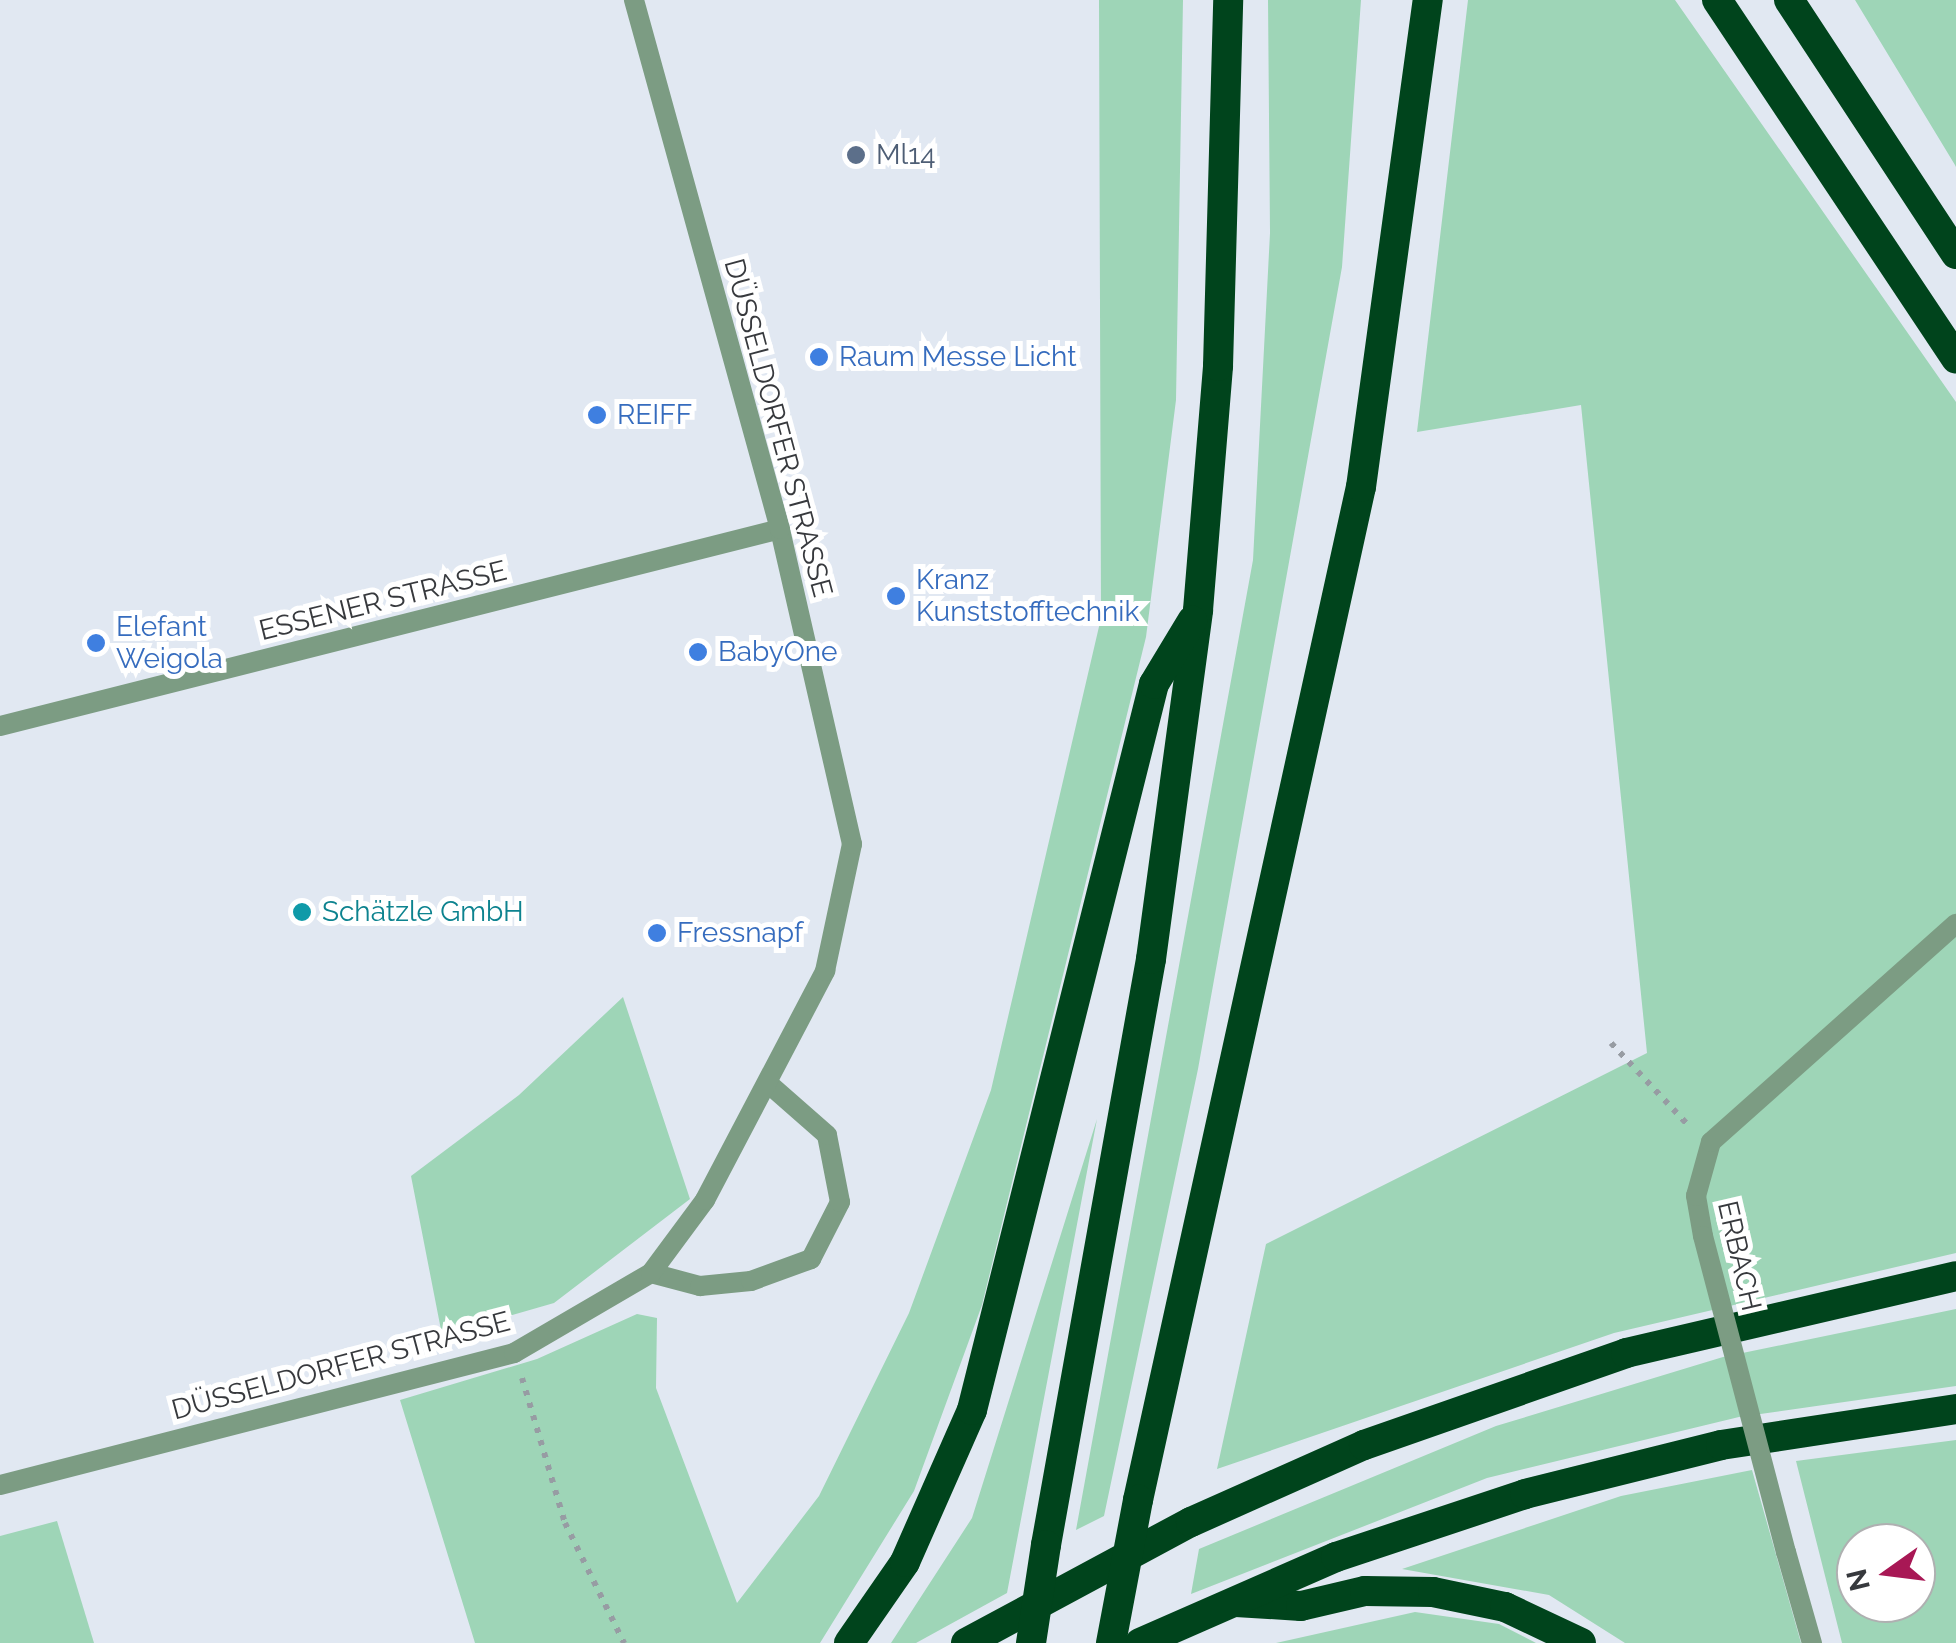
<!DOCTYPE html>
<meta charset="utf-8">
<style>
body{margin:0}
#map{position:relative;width:1956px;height:1643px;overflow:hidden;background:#e1e8f2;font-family:Raleway,sans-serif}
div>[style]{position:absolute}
.green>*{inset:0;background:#9ed5b7}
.path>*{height:6px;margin-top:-3px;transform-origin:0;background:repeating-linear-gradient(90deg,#979ca3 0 5px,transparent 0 13px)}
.lane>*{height:20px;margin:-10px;padding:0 10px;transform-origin:10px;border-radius:10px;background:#7c9c83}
.street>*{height:20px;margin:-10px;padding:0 10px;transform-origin:10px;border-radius:10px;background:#7c9c83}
.highway>*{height:30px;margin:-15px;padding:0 15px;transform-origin:15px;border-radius:15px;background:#00441c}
.lane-bridge>*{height:20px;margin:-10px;padding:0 10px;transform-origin:10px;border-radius:10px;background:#7c9c83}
.highway-bridge>*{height:30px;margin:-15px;padding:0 15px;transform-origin:15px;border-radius:15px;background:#00441c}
.dots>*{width:28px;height:28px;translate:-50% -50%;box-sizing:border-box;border:5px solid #fff;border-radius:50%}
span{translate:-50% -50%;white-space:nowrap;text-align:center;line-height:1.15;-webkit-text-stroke:10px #fff;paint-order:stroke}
.service-label{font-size:28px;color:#4e5e75}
.left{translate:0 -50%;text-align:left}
.shop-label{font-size:28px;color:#366cbe}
.street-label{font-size:28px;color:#37393d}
.culture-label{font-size:28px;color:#0d838f}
.north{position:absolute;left:1836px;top:1523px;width:100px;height:100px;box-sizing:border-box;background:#fff;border:2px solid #afb0b1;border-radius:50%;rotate:256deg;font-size:28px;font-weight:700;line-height:40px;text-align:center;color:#37393d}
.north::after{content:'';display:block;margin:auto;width:35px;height:45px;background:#a81855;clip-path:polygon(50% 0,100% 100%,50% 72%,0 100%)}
</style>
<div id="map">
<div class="green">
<div style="clip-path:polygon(1099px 0,1183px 0,1176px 400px,1146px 637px,982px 1305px,914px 1491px,820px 1643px,475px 1643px,400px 1400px,537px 1359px,637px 1314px,657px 1318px,656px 1388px,737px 1603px,819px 1496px,909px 1313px,991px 1090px,1101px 618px)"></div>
<div style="clip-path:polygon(1268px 0,1361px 0,1342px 267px,1198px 1069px,1104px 1516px,1076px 1530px,1253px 560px,1270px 233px)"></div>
<div style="clip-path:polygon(1468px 0,1675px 0,1956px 402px,1956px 1253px,1614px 1333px,1217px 1469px,1266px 1244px,1647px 1053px,1581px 405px,1417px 432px)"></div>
<div style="clip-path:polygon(1855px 0,1956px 0,1956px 167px,1955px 165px)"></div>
<div style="clip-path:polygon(623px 997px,690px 1199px,554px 1303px,442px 1335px,411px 1176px,519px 1095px)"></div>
<div style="clip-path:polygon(1097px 1119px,1007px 1593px,916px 1643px,891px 1643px,972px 1518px)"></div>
<div style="clip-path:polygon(1956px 1309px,1956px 1386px,1739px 1417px,1487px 1478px,1191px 1594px,1199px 1549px,1496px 1426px,1723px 1357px)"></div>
<div style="clip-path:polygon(evenodd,1956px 1440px,1956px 1643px,1842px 1643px,1796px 1461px,1956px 1440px,1856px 1543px,1916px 1543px,1916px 1603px,1856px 1603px,1856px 1543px)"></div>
<div style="clip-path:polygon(1752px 1470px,1801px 1643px,1625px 1643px,1549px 1595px,1402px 1569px,1621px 1496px)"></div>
<div style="clip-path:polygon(57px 1521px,94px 1643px,0 1643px,0 1536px)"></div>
<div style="clip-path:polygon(1415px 1612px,1499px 1624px,1536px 1643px,1276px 1643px)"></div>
</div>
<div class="path">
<div style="left:1611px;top:1043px;width:115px;rotate:46.8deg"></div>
<div style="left:522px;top:1378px;width:151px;rotate:73.5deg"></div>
<div style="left:565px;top:1523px;width:134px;rotate:63.8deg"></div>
</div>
<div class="lane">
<div style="left:1703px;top:1236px;width:41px;rotate:-99.9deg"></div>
<div style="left:1696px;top:1196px;width:56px;rotate:-74.5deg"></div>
<div style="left:1711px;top:1142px;width:328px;rotate:-41.7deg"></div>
<div style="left:651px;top:1273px;width:51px;rotate:14.9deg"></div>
<div style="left:700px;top:1286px;width:51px;rotate:-5.6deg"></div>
<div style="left:751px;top:1281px;width:64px;rotate:-20.1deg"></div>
<div style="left:811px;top:1259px;width:64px;rotate:-63deg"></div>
<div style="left:840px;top:1202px;width:68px;rotate:-101deg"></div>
<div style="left:827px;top:1135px;width:77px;rotate:-138.7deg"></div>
<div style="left:1786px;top:1552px;width:95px;rotate:74.1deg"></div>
</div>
<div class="street">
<div style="left:0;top:726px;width:804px;rotate:-14.17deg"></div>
<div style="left:0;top:1485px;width:531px;rotate:-14.4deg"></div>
<div style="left:514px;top:1353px;width:159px;rotate:-30.3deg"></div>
<div style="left:651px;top:1273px;width:91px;rotate:-53.5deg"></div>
<div style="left:705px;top:1200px;width:259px;rotate:-62.3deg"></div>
<div style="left:825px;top:971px;width:130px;rotate:-78deg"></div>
<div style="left:852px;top:844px;width:323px;rotate:-102.9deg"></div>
<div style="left:780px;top:529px;width:549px;rotate:-105.43deg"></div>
</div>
<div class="highway">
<div style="left:1717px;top:0;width:431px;rotate:56.3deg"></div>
<div style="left:1789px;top:0;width:304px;rotate:56.7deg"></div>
<div style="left:1138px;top:1500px;width:1037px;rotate:-77.59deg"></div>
<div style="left:1361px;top:487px;width:492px;rotate:-82.2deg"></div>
<div style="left:1046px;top:1545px;width:595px;rotate:-79.84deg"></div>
<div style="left:1151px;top:959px;width:352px;rotate:-82.3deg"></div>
<div style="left:1198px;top:610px;width:245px;rotate:-85.3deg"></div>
<div style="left:1218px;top:366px;width:366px;rotate:-88.4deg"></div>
<div style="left:1236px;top:1602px;width:65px;rotate:3.5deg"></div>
<div style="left:1301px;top:1606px;width:66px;rotate:-13.2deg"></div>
<div style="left:1365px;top:1591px;width:68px;rotate:0.8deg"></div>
<div style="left:1433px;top:1592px;width:74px;rotate:11.8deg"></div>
<div style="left:1505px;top:1607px;width:84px;rotate:25.3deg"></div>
<div style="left:849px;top:1643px;width:98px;rotate:-55.3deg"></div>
<div style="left:905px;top:1562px;width:166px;rotate:-66.2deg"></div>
<div style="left:972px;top:1410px;width:748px;rotate:-75.93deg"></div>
<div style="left:1154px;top:684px;width:74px;rotate:-58.9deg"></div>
<div style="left:966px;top:1643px;width:255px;rotate:-28.3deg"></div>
<div style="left:1191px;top:1522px;width:189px;rotate:-24deg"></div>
<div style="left:1364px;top:1445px;width:278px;rotate:-19.3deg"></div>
<div style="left:1626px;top:1353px;width:339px;rotate:-13.1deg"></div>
<div style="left:1140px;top:1643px;width:214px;rotate:-23.7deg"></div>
<div style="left:1336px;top:1557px;width:199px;rotate:-18.4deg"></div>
<div style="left:1525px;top:1494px;width:202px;rotate:-14deg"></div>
<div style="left:1721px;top:1445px;width:238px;rotate:-8.7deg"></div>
</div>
<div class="lane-bridge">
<div style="left:1703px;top:1236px;width:327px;rotate:75.3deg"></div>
</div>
<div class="highway-bridge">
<div style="left:1031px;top:1643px;width:99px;rotate:-81.3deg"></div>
<div style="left:1111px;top:1643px;width:146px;rotate:-79.3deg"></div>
</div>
<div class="dots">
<div style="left:856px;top:155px;background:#5c6f8a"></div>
<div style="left:819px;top:357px;background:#3f7fe0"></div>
<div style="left:597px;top:415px;background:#3f7fe0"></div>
<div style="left:896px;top:596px;background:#3f7fe0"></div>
<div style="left:96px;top:643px;background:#3f7fe0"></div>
<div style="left:698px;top:652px;background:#3f7fe0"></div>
<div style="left:302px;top:912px;background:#0f9aa8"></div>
<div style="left:657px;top:933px;background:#3f7fe0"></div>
</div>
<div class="service-label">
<span class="left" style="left:876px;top:155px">Ml14</span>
</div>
<div class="shop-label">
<span class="left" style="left:839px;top:357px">Raum Messe Licht</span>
<span class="left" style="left:617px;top:415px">REIFF</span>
<span class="left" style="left:916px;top:596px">Kranz<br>Kunststofftechnik</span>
<span class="left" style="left:116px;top:643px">Elefant<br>Weigola</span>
<span class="left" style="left:718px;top:652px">BabyOne</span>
<span class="left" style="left:677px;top:933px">Fressnapf</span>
</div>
<div class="street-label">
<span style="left:778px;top:428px;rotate:75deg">DÜSSELDORFER STRASSE</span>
<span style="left:383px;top:601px;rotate:-14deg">ESSENER STRASSE</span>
<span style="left:1739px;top:1256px;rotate:77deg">ERBACH</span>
<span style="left:341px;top:1366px;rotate:-15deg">DÜSSELDORFER STRASSE</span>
</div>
<div class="culture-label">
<span class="left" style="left:322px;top:912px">Schätzle GmbH</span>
</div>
<div class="north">N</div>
</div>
